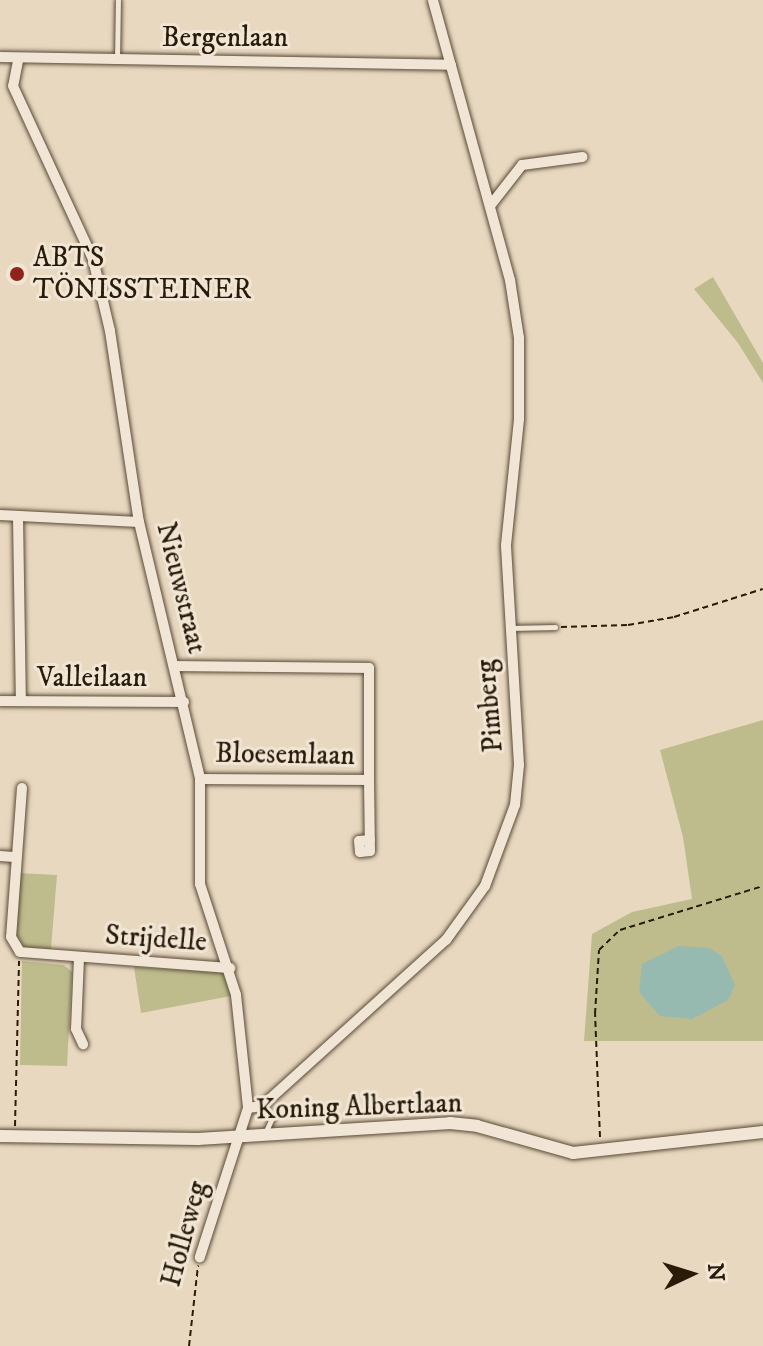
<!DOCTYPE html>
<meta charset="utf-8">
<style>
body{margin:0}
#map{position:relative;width:763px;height:1346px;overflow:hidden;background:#e9d8c0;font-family:"IM FELL DW Pica",serif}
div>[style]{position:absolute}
.green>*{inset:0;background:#bebc8d}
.water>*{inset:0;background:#97bab0}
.path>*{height:2px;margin-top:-1px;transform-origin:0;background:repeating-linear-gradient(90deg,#281b08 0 6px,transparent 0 10px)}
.roads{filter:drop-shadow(0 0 2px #584a36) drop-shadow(0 0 2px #584a36)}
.service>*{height:5px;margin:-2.5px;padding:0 2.5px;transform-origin:2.5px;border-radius:2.5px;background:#f1e6d6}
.minor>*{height:10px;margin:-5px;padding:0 5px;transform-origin:5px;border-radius:5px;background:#f1e6d6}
.tertiary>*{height:12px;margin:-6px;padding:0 6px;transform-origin:6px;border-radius:6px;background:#f1e6d6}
.dots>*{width:22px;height:22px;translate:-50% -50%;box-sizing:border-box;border:4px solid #f1e6d6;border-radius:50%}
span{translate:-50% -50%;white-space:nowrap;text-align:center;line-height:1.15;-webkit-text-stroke:6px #f1e6d6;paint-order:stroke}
.street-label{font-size:28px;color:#281b08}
.poi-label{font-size:28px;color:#281b08}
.left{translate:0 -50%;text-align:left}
.north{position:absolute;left:651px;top:1234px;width:80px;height:80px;-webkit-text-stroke:6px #f1e6d6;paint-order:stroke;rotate:86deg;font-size:22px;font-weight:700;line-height:32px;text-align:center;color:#281b08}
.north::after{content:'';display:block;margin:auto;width:28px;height:36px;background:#281b08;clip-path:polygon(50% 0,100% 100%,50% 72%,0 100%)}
</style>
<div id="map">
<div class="green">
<div style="clip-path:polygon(713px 277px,763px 363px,763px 383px,738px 343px,694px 289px)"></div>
<div style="clip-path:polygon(763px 720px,763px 1041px,584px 1041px,592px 934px,632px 912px,692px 899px,683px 837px,660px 750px)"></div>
<div style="clip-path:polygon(18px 873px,57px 875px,51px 949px,25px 947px,16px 935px)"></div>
<div style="clip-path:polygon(22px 961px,64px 965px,72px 972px,67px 1066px,20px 1065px)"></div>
<div style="clip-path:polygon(134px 967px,223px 973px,231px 996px,141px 1013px)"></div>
</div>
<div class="water">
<div style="clip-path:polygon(679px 946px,709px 948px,722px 956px,735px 985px,728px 1000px,692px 1019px,660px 1016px,639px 992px,642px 964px)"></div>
</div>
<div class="path">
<div style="left:561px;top:627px;width:67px;rotate:-1.7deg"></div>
<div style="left:628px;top:625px;width:47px;rotate:-9.9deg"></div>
<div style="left:674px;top:617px;width:93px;rotate:-17.5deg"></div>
<div style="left:15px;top:1126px;width:165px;rotate:-88.6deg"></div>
<div style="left:600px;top:1137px;width:123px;rotate:-92.3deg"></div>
<div style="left:595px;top:1014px;width:64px;rotate:-86.4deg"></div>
<div style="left:599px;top:950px;width:29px;rotate:-44deg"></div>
<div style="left:620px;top:930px;width:150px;rotate:-17.1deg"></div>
<div style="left:189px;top:1346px;width:81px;rotate:-83.6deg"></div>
</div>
<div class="roads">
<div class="service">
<div style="left:117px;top:61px;width:61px;rotate:-89.1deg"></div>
<div style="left:512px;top:628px;width:43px;rotate:-1.3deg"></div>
<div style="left:263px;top:1106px;width:15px;rotate:53deg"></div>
<div style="left:272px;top:1118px;width:14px;rotate:115deg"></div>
</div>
<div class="minor">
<div style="left:0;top:57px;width:451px;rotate:1deg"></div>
<div style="left:18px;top:61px;width:25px;rotate:101deg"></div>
<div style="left:13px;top:86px;width:191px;rotate:65.2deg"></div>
<div style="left:93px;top:259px;width:74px;rotate:76.7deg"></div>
<div style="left:110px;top:331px;width:193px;rotate:81.4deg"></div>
<div style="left:139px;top:522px;width:264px;rotate:76.6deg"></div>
<div style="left:200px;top:779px;width:105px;rotate:90deg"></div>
<div style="left:200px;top:884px;width:117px;rotate:72deg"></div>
<div style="left:236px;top:995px;width:114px;rotate:83.9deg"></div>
<div style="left:248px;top:1108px;width:157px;rotate:107.9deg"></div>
<div style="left:490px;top:206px;width:52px;rotate:-52deg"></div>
<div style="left:522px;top:165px;width:61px;rotate:-7.6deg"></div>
<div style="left:0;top:515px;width:139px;rotate:2.9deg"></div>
<div style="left:18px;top:517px;width:184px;rotate:89.1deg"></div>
<div style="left:176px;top:666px;width:193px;rotate:0.6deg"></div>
<div style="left:369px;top:668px;width:112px;rotate:90deg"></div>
<div style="left:369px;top:780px;width:169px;rotate:-179.7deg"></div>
<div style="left:0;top:701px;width:184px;rotate:0.3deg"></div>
<div style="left:369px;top:780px;width:71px;rotate:89.2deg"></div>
<div style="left:370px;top:851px;width:10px;rotate:174deg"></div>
<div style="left:360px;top:852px;width:11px;rotate:-95deg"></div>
<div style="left:359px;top:841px;width:11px;rotate:-5deg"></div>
<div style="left:22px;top:788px;width:149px;rotate:94.2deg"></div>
<div style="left:11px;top:937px;width:17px;rotate:59deg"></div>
<div style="left:20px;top:952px;width:211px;rotate:4.4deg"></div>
<div style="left:0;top:856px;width:14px;rotate:4deg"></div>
<div style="left:79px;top:958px;width:71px;rotate:92.4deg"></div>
<div style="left:76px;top:1029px;width:17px;rotate:65deg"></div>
<div style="left:248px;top:1108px;width:14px;rotate:-8deg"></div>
<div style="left:262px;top:1106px;width:248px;rotate:-42.1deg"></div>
<div style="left:446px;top:940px;width:67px;rotate:-54.2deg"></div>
<div style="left:485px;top:886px;width:86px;rotate:-69.7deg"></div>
<div style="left:515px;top:805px;width:40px;rotate:-84.3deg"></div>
<div style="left:519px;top:765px;width:220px;rotate:-93.4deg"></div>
<div style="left:506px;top:545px;width:127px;rotate:-84.1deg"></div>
<div style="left:519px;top:419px;width:81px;rotate:-90deg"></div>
<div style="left:519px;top:338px;width:59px;rotate:-98.8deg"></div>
<div style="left:510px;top:280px;width:290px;rotate:-105.4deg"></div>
</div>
<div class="tertiary">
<div style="left:0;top:1136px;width:198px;rotate:0.9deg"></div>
<div style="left:198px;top:1139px;width:253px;rotate:-3.6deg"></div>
<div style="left:450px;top:1123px;width:27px;rotate:6deg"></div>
<div style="left:477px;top:1126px;width:100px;rotate:15.7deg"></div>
<div style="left:573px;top:1153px;width:191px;rotate:-6.3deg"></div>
</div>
</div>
<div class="dots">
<div style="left:17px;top:274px;background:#8f2418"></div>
</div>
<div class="street-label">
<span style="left:225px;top:38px">Bergenlaan</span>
<span style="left:181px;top:588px;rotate:76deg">Nieuwstraat</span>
<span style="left:92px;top:678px">Valleilaan</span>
<span style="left:490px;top:706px;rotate:-95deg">Pimberg</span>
<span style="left:285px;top:755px;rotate:1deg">Bloesemlaan</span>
<span style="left:156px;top:939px;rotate:4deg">Strijdelle</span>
<span style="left:359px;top:1107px;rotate:-2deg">Koning Albertlaan</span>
<span style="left:185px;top:1234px;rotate:-75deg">Holleweg</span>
</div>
<div class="poi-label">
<span class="left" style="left:33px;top:274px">ABTS<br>TÖNISSTEINER</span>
</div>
<div class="north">N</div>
</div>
